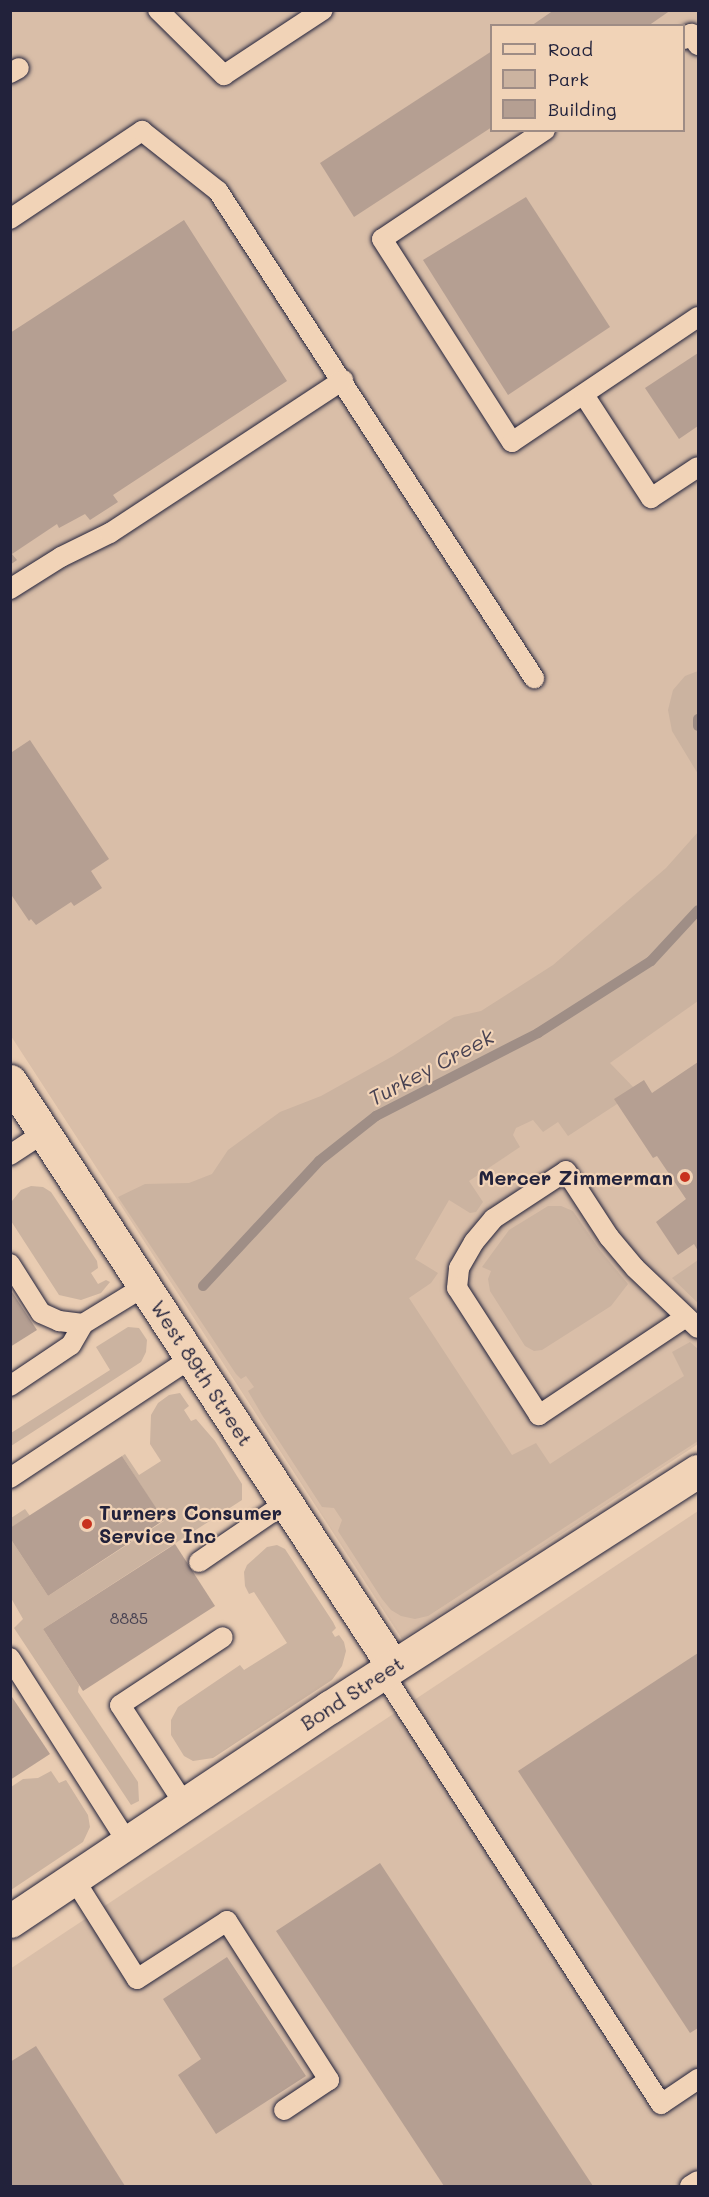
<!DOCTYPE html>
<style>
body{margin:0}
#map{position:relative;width:709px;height:2197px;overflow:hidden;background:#e9ccb2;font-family:Mali,sans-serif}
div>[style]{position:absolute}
.built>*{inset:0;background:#d9bea8}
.green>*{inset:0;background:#cbb3a0}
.stream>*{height:10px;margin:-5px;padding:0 5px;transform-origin:5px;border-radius:5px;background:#9f8e86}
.building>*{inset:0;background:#b59f92}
.roads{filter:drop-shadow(0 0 2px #22223b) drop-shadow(0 0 2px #22223b)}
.lane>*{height:20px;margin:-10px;padding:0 10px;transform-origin:10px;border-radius:10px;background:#f1d3b7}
.street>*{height:33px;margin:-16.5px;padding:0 16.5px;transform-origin:16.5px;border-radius:16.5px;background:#f1d3b7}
.dots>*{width:16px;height:16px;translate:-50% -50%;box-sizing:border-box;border:3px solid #f1d3b7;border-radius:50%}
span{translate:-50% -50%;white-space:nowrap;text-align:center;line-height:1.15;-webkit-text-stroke:4.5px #f1d3b7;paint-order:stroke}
.number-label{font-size:16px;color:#474151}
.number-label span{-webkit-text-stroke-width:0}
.poi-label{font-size:20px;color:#22223b;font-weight:700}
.right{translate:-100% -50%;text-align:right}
.left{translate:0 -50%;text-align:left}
.street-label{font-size:20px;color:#22223b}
.water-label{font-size:21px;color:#484252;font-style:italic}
.frame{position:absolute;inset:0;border:12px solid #22223b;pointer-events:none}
.legend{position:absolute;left:490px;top:24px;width:195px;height:108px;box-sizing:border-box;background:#f1d3b7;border:2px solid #9e8c85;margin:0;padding:8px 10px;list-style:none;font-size:18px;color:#22223b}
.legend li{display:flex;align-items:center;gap:12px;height:30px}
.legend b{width:30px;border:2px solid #9e8c85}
</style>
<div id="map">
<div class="built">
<div style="clip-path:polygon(evenodd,11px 11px,698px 11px,698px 1444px,402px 1639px,11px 1036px,11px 11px,492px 26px,684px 26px,684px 130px,492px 130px,492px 26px)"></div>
<div style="clip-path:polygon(698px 1511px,698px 2186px,11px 2186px,10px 1969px)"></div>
</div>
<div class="green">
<div style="clip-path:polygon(698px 671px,698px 774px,672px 731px,668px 710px,673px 690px,685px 676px)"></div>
<div style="clip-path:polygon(698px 832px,698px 1001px,610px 1063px,637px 1091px,568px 1136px,558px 1122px,543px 1132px,533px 1120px,516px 1128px,513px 1135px,520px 1147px,469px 1181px,483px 1202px,476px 1212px,470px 1213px,449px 1200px,415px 1259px,438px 1273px,431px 1283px,409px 1298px,512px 1455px,536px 1443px,550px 1464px,684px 1376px,672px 1352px,690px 1342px,698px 1349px,698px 1441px,428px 1616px,415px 1619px,401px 1616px,391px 1610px,382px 1599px,338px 1531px,342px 1520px,334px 1508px,322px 1507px,262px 1415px,248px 1391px,254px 1387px,246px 1376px,241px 1379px,236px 1374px,118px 1197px,145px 1184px,189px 1183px,212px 1174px,228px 1150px,280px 1112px,321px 1096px,393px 1056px,454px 1017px,481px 1011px,553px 965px,666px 868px)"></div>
<div style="clip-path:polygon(31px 1186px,43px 1187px,51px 1192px,97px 1261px,98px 1268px,91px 1273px,98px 1284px,106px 1280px,110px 1282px,101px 1293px,81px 1300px,59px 1295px,11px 1221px,12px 1201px,21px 1190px)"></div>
<div style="clip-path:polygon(548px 1206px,561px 1206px,573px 1211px,599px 1249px,628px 1284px,611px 1306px,542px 1350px,534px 1351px,525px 1346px,490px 1291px,488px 1279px,491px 1271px,482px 1267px,509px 1230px)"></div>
<div style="clip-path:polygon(698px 1260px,698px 1303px,672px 1278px)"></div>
<div style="clip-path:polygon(128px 1327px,139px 1328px,147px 1340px,146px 1352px,141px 1362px,11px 1446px,11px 1433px,110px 1370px,96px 1347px)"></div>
<div style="clip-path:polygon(180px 1393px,189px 1406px,184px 1410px,191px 1421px,196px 1419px,215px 1441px,242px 1484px,242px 1500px,43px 1629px,79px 1685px,78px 1692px,138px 1782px,139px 1801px,131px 1805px,14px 1628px,23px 1619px,11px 1598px,10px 1538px,48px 1596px,164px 1521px,122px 1456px,125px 1454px,139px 1475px,161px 1461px,150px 1444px,151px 1415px,158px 1403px,169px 1395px)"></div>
<div style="clip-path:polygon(25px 1509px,30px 1516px,11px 1528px,11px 1518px)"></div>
<div style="clip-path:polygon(277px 1545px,285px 1549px,333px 1622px,336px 1628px,332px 1632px,335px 1637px,339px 1635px,344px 1642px,346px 1651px,342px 1666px,332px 1680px,213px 1758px,193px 1761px,184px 1756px,171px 1735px,171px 1720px,178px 1707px,240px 1665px,244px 1670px,287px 1643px,254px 1592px,249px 1594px,245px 1586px,244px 1572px,247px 1565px,267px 1547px)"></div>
<div style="clip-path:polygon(51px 1771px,59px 1783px,66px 1780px,88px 1815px,90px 1827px,83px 1842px,11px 1890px,11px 1787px,23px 1779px,38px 1778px)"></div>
</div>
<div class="stream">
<div style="left:698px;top:719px;width:7px;rotate:90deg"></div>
<div style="left:203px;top:1286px;width:171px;rotate:-47.1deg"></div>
<div style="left:319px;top:1161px;width:73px;rotate:-38.3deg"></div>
<div style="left:376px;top:1116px;width:182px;rotate:-27.1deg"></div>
<div style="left:538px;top:1033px;width:134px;rotate:-32.5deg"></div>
<div style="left:651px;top:961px;width:69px;rotate:-47.3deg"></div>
</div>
<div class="building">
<div style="clip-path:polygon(554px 10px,671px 10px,648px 26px,531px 26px)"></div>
<div style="clip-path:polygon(492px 51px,492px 127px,354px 217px,320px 163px)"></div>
<div style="clip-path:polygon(526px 197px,610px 327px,508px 395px,423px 260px)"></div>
<div style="clip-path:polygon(184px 220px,287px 381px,113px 495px,118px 502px,90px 520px,85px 514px,59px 528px,57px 524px,12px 554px,17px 560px,10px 565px,10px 333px)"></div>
<div style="clip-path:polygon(698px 353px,698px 426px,679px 439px,645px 388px)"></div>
<div style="clip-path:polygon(30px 740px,109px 859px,91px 871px,102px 888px,74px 906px,71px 902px,36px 925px,31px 919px,29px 921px,10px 893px,10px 750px,12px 752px)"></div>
<div style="clip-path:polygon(698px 1062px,698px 1251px,694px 1244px,678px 1255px,656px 1222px,686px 1199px,657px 1156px,653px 1158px,614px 1099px,644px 1080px,652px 1093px)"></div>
<div style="clip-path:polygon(10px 1289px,37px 1330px,10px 1347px)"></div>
<div style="clip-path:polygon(122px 1456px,164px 1520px,48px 1596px,10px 1538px,10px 1528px)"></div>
<div style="clip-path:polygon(175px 1544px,215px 1606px,83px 1691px,43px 1629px)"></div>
<div style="clip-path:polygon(698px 1653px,698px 2028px,690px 2033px,518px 1771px)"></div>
<div style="clip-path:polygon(10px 1694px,50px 1754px,10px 1780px)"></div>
<div style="clip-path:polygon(380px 1863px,593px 2186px,444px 2186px,276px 1931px)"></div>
<div style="clip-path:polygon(227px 1957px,306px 2076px,216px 2134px,178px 2075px,201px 2059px,163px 1999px)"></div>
<div style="clip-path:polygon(36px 2046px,125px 2186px,10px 2186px,10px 2062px)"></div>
</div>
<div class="roads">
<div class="lane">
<div style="left:158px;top:10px;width:93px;rotate:44.6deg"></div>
<div style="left:224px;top:75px;width:118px;rotate:-33.3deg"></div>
<div style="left:684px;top:39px;width:9px;rotate:-36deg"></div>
<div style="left:691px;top:34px;width:13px;rotate:58deg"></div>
<div style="left:10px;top:73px;width:10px;rotate:-29deg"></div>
<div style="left:545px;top:130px;width:196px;rotate:146.2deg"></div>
<div style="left:382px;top:239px;width:241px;rotate:57.4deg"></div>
<div style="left:512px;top:442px;width:224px;rotate:-33.9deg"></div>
<div style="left:10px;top:219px;width:159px;rotate:-33.7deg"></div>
<div style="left:142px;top:131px;width:97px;rotate:38.3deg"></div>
<div style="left:218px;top:191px;width:581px;rotate:57.02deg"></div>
<div style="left:584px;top:395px;width:123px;rotate:57deg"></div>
<div style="left:651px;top:498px;width:56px;rotate:-33.4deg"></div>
<div style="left:10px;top:589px;width:60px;rotate:-32.1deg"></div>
<div style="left:61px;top:557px;width:55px;rotate:-26.1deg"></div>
<div style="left:110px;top:533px;width:279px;rotate:-33.3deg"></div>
<div style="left:10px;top:1155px;width:42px;rotate:-33.3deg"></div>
<div style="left:10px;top:1264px;width:58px;rotate:57.7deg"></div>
<div style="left:41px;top:1313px;width:20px;rotate:24deg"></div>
<div style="left:59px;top:1321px;width:24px;rotate:7deg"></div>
<div style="left:83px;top:1324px;width:73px;rotate:-31.5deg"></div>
<div style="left:686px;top:1317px;width:177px;rotate:146.3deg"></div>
<div style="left:539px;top:1415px;width:151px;rotate:-122.8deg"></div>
<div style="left:457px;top:1288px;width:20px;rotate:-84deg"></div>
<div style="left:459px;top:1268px;width:30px;rotate:-60deg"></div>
<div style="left:474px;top:1242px;width:30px;rotate:-50deg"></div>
<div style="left:493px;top:1219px;width:87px;rotate:-33.3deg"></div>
<div style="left:566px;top:1171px;width:79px;rotate:56.9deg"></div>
<div style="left:609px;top:1237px;width:40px;rotate:50deg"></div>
<div style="left:635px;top:1268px;width:87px;rotate:43.6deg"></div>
<div style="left:10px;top:1386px;width:73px;rotate:-33.9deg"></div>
<div style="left:71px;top:1345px;width:24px;rotate:-60deg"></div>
<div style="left:10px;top:1478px;width:217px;rotate:-33.5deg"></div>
<div style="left:199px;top:1562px;width:107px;rotate:-34.3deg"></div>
<div style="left:10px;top:1658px;width:219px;rotate:57.5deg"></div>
<div style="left:383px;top:1673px;width:513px;rotate:57.18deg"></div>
<div style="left:661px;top:2104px;width:45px;rotate:-34deg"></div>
<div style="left:185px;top:1805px;width:119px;rotate:-123deg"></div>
<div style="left:120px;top:1705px;width:123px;rotate:-33.4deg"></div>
<div style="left:74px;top:1879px;width:118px;rotate:57.8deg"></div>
<div style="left:137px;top:1979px;width:107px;rotate:-32.8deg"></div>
<div style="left:227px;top:1921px;width:189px;rotate:57.3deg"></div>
<div style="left:329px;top:2080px;width:54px;rotate:146.3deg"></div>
<div style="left:690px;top:2186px;width:9px;rotate:-32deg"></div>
</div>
<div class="street">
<div style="left:10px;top:1081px;width:699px;rotate:56.79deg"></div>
<div style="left:10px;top:1921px;width:385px;rotate:-33.8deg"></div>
<div style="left:330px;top:1707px;width:437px;rotate:-32.7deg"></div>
</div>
</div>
<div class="dots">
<div style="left:685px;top:1177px;background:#c8321e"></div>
<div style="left:87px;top:1524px;background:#c8321e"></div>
</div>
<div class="number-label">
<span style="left:129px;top:1618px">8885</span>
</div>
<div class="poi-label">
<span class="right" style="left:673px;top:1177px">Mercer Zimmerman</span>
<span class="left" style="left:99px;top:1524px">Turners Consumer<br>Service Inc</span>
</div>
<div class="street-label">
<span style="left:202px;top:1373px;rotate:57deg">West 89th Street</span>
<span style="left:352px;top:1693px;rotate:-33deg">Bond Street</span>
</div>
<div class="water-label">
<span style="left:431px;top:1067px;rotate:-28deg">Turkey Creek</span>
</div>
<div class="frame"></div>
<ul class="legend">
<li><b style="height:8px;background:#f1d3b7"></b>Road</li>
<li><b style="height:16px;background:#cbb3a0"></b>Park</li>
<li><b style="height:16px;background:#b59f92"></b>Building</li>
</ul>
</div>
